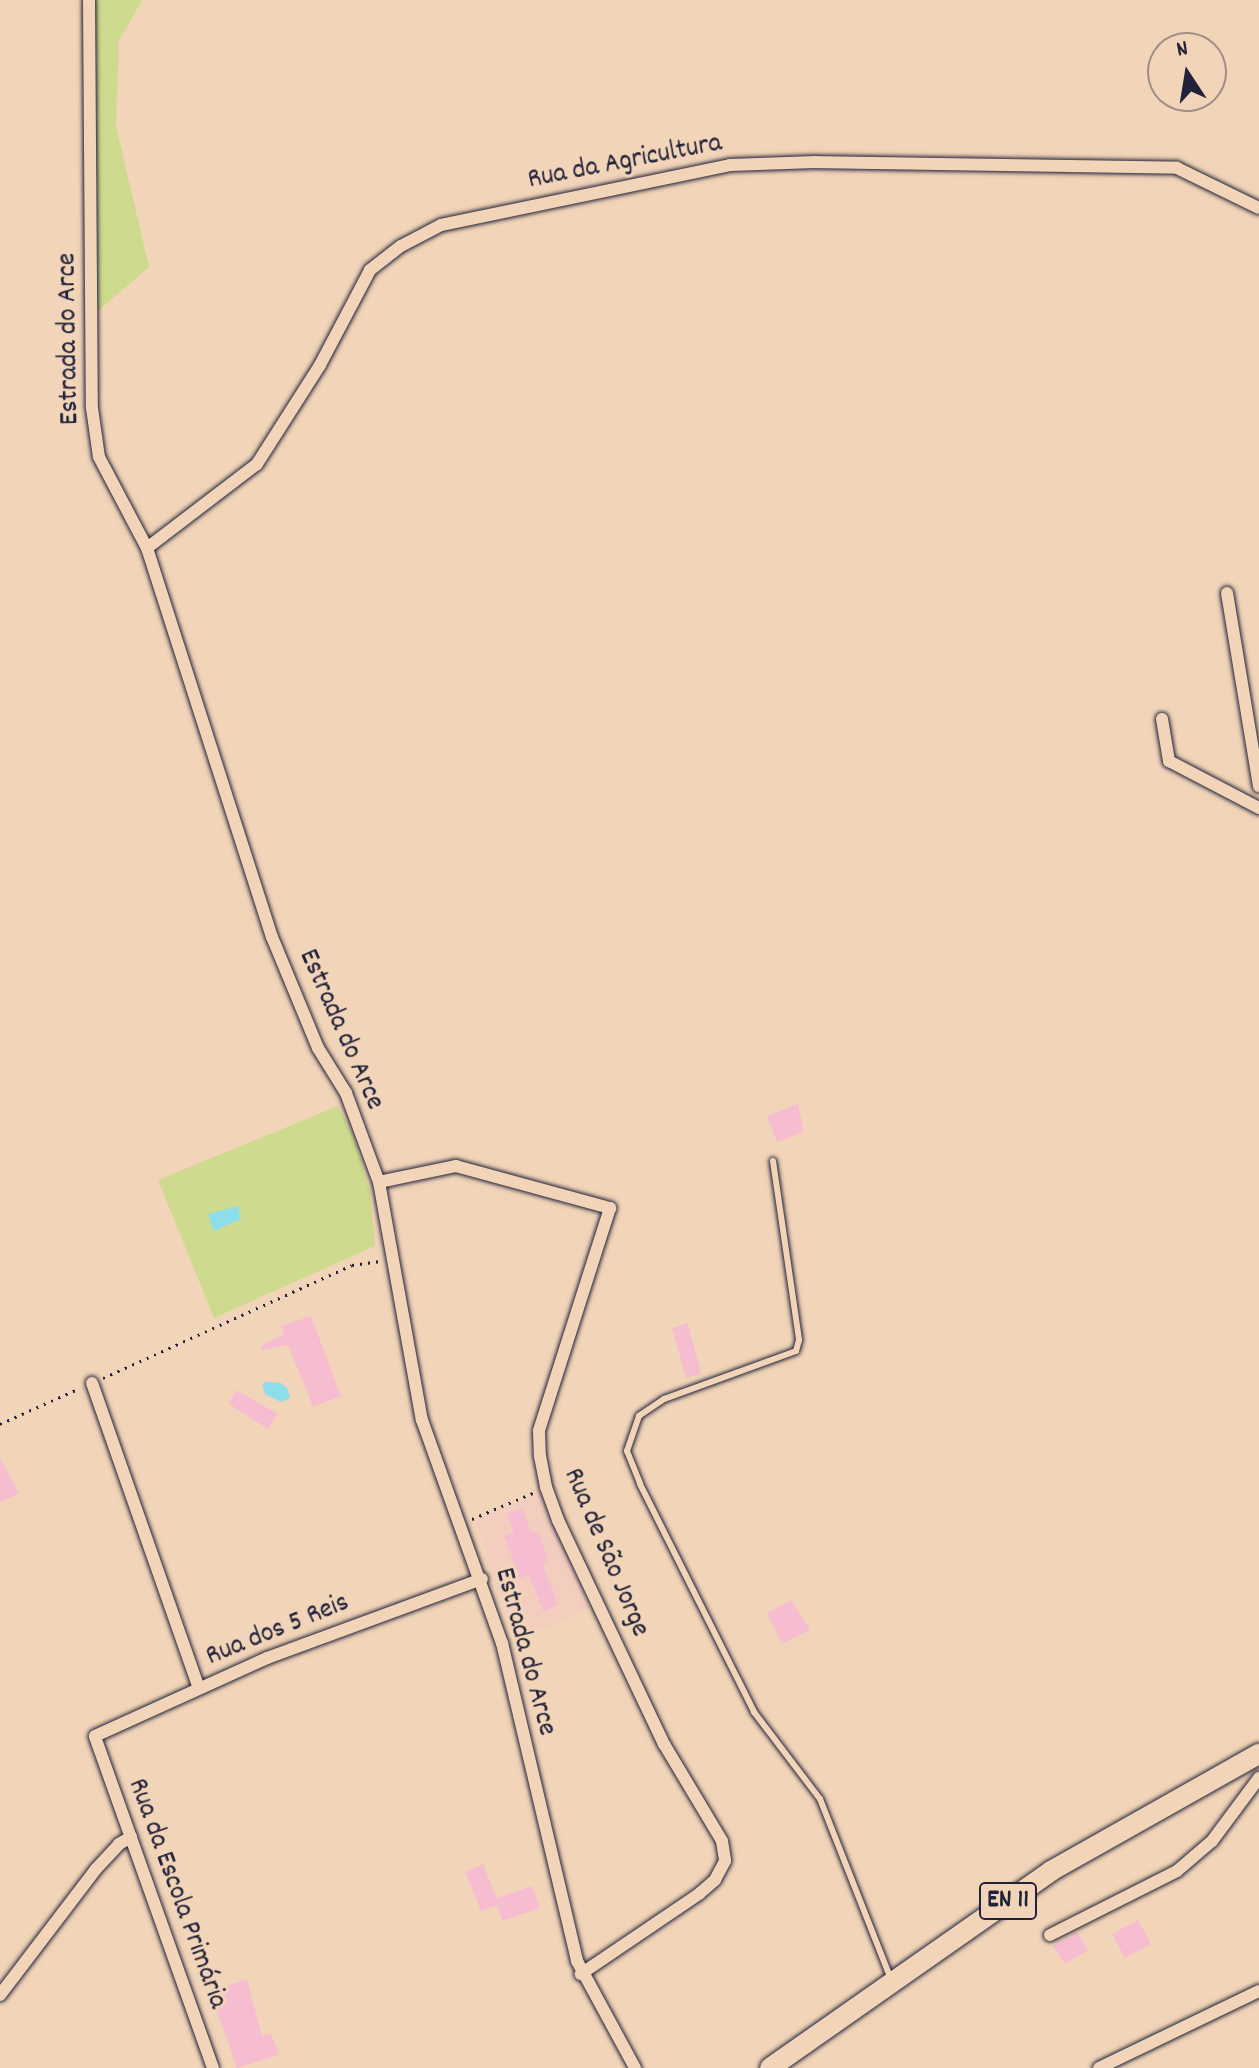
<!DOCTYPE html>
<meta charset="utf-8">
<style>
body{margin:0}
#map{position:relative;width:1259px;height:2068px;overflow:hidden;background:#f2d5b8;font-family:Dekko,sans-serif}
div>[style]{position:absolute}
.built>*{inset:0;background:#f3cebf}
.green>*{inset:0;background:#ceda8d}
.water>*{inset:0;background:#8eddeb}
.building>*{inset:0;background:#f6bdd0}
.path>*{height:3px;margin-top:-1.5px;transform-origin:0;background:repeating-linear-gradient(90deg,#22223b 0 2px,transparent 0 8px)}
.roads{filter:drop-shadow(0 0 2px #22223b) drop-shadow(0 0 2px #22223b)}
.service>*{height:6px;margin:-3px;padding:0 3px;transform-origin:3px;border-radius:3px;background:#f2d5b8}
.minor>*{height:12px;margin:-6px;padding:0 6px;transform-origin:6px;border-radius:6px;background:#f2d5b8}
.primary>*{height:20px;margin:-10px;padding:0 10px;transform-origin:10px;border-radius:10px;background:#f2d5b8}
span{translate:-50% -50%;white-space:nowrap;text-align:center;line-height:1.15;-webkit-text-stroke:6px #f2d5b8;paint-order:stroke}
.shield-label span{padding:2px 6px;background:#f2d5b8;border:2px solid;border-radius:6px;-webkit-text-stroke-width:0}
.shield-label{font-size:26px;color:#22223b;font-weight:700}
.street-label{font-size:28px;color:#22223b}
.north{position:absolute;left:1147px;top:32px;width:80px;height:80px;box-sizing:border-box;background:#f2d5b8;border:2px solid #9f8d86;border-radius:50%;rotate:348deg;font-size:22px;font-weight:700;line-height:32px;text-align:center;color:#22223b}
.north::after{content:'';display:block;margin:auto;width:28px;height:36px;background:#22223b;clip-path:polygon(50% 0,100% 100%,50% 72%,0 100%)}
</style>
<div id="map">
<div class="built">
<div style="clip-path:polygon(540px 1493px,590px 1607px,516px 1642px,475px 1520px)"></div>
</div>
<div class="green">
<div style="clip-path:polygon(89px 0,142px 0,119px 41px,116px 126px,149px 267px,91px 317px)"></div>
<div style="clip-path:polygon(338px 1106px,355px 1140px,370px 1192px,375px 1246px,214px 1318px,158px 1180px)"></div>
</div>
<div class="water">
<div style="clip-path:polygon(238px 1206px,241px 1219px,214px 1231px,208px 1214px)"></div>
<div style="clip-path:polygon(265px 1382px,281px 1383px,288px 1389px,290px 1398px,281px 1402px,265px 1394px,262px 1385px)"></div>
</div>
<div class="building">
<div style="clip-path:polygon(798px 1104px,804px 1132px,777px 1142px,767px 1116px)"></div>
<div style="clip-path:polygon(311px 1316px,341px 1396px,313px 1407px,288px 1345px,262px 1350px,261px 1346px,284px 1334px,281px 1326px)"></div>
<div style="clip-path:polygon(688px 1323px,701px 1374px,686px 1378px,672px 1328px)"></div>
<div style="clip-path:polygon(236px 1390px,278px 1414px,268px 1429px,229px 1404px)"></div>
<div style="clip-path:polygon(0 1458px,19px 1493px,0 1503px)"></div>
<div style="clip-path:polygon(522px 1508px,531px 1532px,539px 1534px,548px 1559px,543px 1565px,558px 1605px,543px 1611px,529px 1575px,520px 1578px,504px 1536px,514px 1533px,507px 1513px)"></div>
<div style="clip-path:polygon(792px 1600px,810px 1630px,782px 1644px,767px 1613px)"></div>
<div style="clip-path:polygon(483px 1864px,497px 1898px,532px 1886px,540px 1908px,502px 1921px,497px 1905px,481px 1911px,465px 1872px)"></div>
<div style="clip-path:polygon(1138px 1920px,1151px 1944px,1125px 1958px,1112px 1934px)"></div>
<div style="clip-path:polygon(1077px 1932px,1088px 1950px,1065px 1964px,1053px 1946px)"></div>
<div style="clip-path:polygon(247px 1979px,262px 2036px,271px 2033px,279px 2055px,237px 2068px,210px 1992px)"></div>
</div>
<div class="path">
<div style="left:103px;top:1378px;width:273px;rotate:-24.4deg"></div>
<div style="left:352px;top:1265px;width:27px;rotate:-8deg"></div>
<div style="left:0;top:1424px;width:85px;rotate:-24.2deg"></div>
<div style="left:472px;top:1519px;width:69px;rotate:-23.2deg"></div>
</div>
<div class="roads">
<div class="service">
<div style="left:773px;top:1161px;width:181px;rotate:81.7deg"></div>
<div style="left:799px;top:1340px;width:11px;rotate:105deg"></div>
<div style="left:796px;top:1351px;width:140px;rotate:160deg"></div>
<div style="left:664px;top:1399px;width:30px;rotate:146deg"></div>
<div style="left:639px;top:1416px;width:37px;rotate:109deg"></div>
<div style="left:627px;top:1451px;width:35px;rotate:68deg"></div>
<div style="left:640px;top:1484px;width:255px;rotate:63.4deg"></div>
<div style="left:754px;top:1712px;width:109px;rotate:52.8deg"></div>
<div style="left:820px;top:1799px;width:193px;rotate:68.5deg"></div>
</div>
<div class="minor">
<div style="left:89px;top:0;width:408px;rotate:89.6deg"></div>
<div style="left:92px;top:408px;width:49px;rotate:81.9deg"></div>
<div style="left:99px;top:457px;width:103px;rotate:62.2deg"></div>
<div style="left:147px;top:548px;width:409px;rotate:72.2deg"></div>
<div style="left:272px;top:937px;width:120px;rotate:67.5deg"></div>
<div style="left:318px;top:1048px;width:53px;rotate:58.1deg"></div>
<div style="left:346px;top:1093px;width:95px;rotate:69.7deg"></div>
<div style="left:379px;top:1182px;width:242px;rotate:79.8deg"></div>
<div style="left:422px;top:1420px;width:237px;rotate:70.3deg"></div>
<div style="left:502px;top:1643px;width:327px;rotate:76.7deg"></div>
<div style="left:577px;top:1961px;width:122px;rotate:61.5deg"></div>
<div style="left:147px;top:548px;width:138px;rotate:-37.4deg"></div>
<div style="left:257px;top:464px;width:117px;rotate:-57.5deg"></div>
<div style="left:320px;top:365px;width:107px;rotate:-62.2deg"></div>
<div style="left:370px;top:270px;width:39px;rotate:-38deg"></div>
<div style="left:401px;top:246px;width:45px;rotate:-27.7deg"></div>
<div style="left:441px;top:225px;width:295px;rotate:-11.7deg"></div>
<div style="left:730px;top:165px;width:85px;rotate:-2deg"></div>
<div style="left:815px;top:162px;width:362px;rotate:0.9deg"></div>
<div style="left:1177px;top:168px;width:91px;rotate:26deg"></div>
<div style="left:1227px;top:593px;width:196px;rotate:80.6deg"></div>
<div style="left:1162px;top:719px;width:43px;rotate:80.5deg"></div>
<div style="left:1169px;top:761px;width:102px;rotate:27.6deg"></div>
<div style="left:379px;top:1182px;width:79px;rotate:-11.7deg"></div>
<div style="left:456px;top:1166px;width:160px;rotate:15.3deg"></div>
<div style="left:610px;top:1208px;width:234px;rotate:107.7deg"></div>
<div style="left:539px;top:1431px;width:25px;rotate:88deg"></div>
<div style="left:540px;top:1456px;width:32px;rotate:79deg"></div>
<div style="left:546px;top:1487px;width:35px;rotate:70deg"></div>
<div style="left:558px;top:1520px;width:248px;rotate:64.7deg"></div>
<div style="left:664px;top:1744px;width:113px;rotate:59.1deg"></div>
<div style="left:722px;top:1841px;width:20px;rotate:81deg"></div>
<div style="left:725px;top:1861px;width:21px;rotate:118deg"></div>
<div style="left:715px;top:1880px;width:21px;rotate:139deg"></div>
<div style="left:699px;top:1894px;width:143px;rotate:145.9deg"></div>
<div style="left:92px;top:1383px;width:323px;rotate:70.7deg"></div>
<div style="left:1050px;top:1935px;width:142px;rotate:-26.7deg"></div>
<div style="left:1177px;top:1871px;width:46px;rotate:-40.6deg"></div>
<div style="left:1212px;top:1841px;width:79px;rotate:-53.3deg"></div>
<div style="left:0;top:1995px;width:158px;rotate:-52.7deg"></div>
<div style="left:96px;top:1869px;width:34px;rotate:-47deg"></div>
<div style="left:119px;top:1844px;width:14px;rotate:-30deg"></div>
<div style="left:213px;top:2068px;width:352px;rotate:-109.6deg"></div>
<div style="left:95px;top:1736px;width:189px;rotate:-24.4deg"></div>
<div style="left:267px;top:1658px;width:229px;rotate:-20.2deg"></div>
<div style="left:1099px;top:2068px;width:178px;rotate:-25.7deg"></div>
</div>
<div class="primary">
<div style="left:770px;top:2068px;width:343px;rotate:-35deg"></div>
<div style="left:1051px;top:1871px;width:239px;rotate:-29.4deg"></div>
</div>
</div>
<div class="shield-label">
<span style="left:1008px;top:1901px">EN 11</span>
</div>
<div class="street-label">
<span style="left:625px;top:163px;rotate:-11deg">Rua da Agricultura</span>
<span style="left:70px;top:339px;rotate:-91deg">Estrada do Arce</span>
<span style="left:340px;top:1030px;rotate:66deg">Estrada do Arce</span>
<span style="left:605px;top:1553px;rotate:67deg">Rua de São Jorge</span>
<span style="left:278px;top:1631px;rotate:-22deg">Rua dos 5 Reis</span>
<span style="left:524px;top:1652px;rotate:75deg">Estrada do Arce</span>
<span style="left:176px;top:1894px;rotate:70deg">Rua da Escola Primária</span>
</div>
<div class="north">N</div>
</div>
